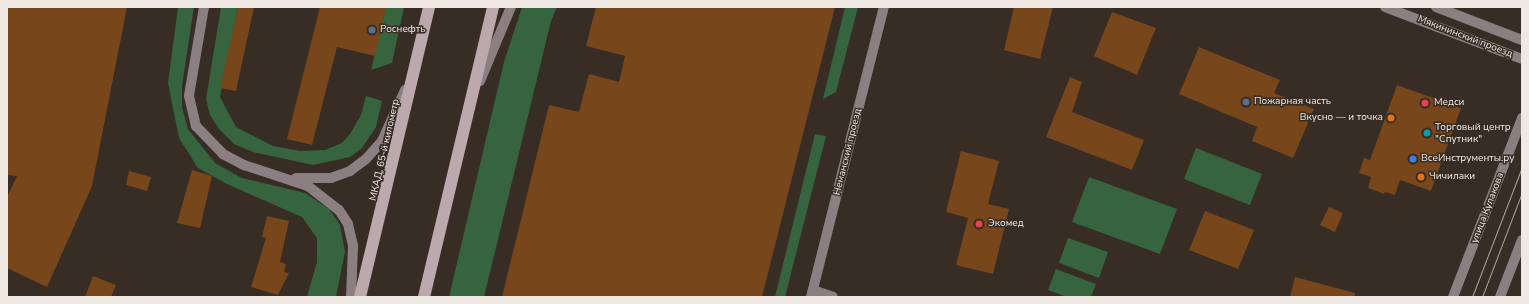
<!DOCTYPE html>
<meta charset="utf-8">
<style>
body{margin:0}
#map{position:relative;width:1529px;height:304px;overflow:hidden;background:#372d24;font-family:"Nunito Sans",sans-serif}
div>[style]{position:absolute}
.green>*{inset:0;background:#35643f}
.building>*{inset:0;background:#77461a}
.secondary>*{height:10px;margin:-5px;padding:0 5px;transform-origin:5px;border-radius:5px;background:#8b7f82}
.highway>*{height:12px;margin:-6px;padding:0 6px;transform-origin:6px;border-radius:6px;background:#bca9ad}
.tram>*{height:1px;margin:-0.5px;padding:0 0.5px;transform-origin:0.5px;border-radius:0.5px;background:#aba39c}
.dots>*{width:11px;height:11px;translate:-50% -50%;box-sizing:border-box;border:2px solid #372d24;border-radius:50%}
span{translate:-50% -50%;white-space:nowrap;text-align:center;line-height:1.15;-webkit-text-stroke:3px #372d24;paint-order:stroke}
.poi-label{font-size:10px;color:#f0e9e3}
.left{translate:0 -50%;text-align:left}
.right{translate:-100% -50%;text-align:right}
.street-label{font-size:10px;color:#f0e9e3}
.frame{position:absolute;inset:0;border:8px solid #f0e9e3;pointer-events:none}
</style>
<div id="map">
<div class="green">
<div style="clip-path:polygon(178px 7px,194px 7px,182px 86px,182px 107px,188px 129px,215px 163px,242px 178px,305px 193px,329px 209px,340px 225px,345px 252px,336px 297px,307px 297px,317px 262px,317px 238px,302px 217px,227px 184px,198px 168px,179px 138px,168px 83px)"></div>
<div style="clip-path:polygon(221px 7px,238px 7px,220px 97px,236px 127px,273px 146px,300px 151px,325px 150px,342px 143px,350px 134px,361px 115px,366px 96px,382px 101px,376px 127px,362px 148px,350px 157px,313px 165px,253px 152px,234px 144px,219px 129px,210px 115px,206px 99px)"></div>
<div style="clip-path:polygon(386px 7px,404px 7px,392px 63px,371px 70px)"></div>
<div style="clip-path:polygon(522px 7px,557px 7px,551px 21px,484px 297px,449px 297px,504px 62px)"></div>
<div style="clip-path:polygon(845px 7px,858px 7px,836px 92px,823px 99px)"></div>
<div style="clip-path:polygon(815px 134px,826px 136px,785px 297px,775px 297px)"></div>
<div style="clip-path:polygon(1196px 148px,1262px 174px,1250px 205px,1184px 179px)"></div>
<div style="clip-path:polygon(1089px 177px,1177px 209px,1160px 254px,1072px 222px)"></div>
<div style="clip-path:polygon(1068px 238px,1108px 252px,1099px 278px,1059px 263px)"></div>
<div style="clip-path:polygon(1056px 269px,1096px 284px,1091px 297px,1067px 297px,1048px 290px)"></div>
</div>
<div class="building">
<div style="clip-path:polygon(7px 7px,127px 7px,92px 186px,47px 287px,7px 268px,7px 197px,17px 176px,7px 175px)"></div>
<div style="clip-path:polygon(238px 7px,254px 7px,236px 91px,220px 88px)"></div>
<div style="clip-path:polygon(320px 7px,386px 7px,375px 56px,337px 47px,312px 145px,287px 139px)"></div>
<div style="clip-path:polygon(596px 7px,835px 7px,762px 297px,502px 297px,549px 105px,579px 112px,589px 74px,619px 82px,625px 56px,586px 46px)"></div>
<div style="clip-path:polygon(1014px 7px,1053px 7px,1040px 59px,1004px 50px)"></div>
<div style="clip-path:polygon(1112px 12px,1156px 28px,1137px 75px,1094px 56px)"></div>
<div style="clip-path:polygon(1199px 47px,1280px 80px,1274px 93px,1314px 109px,1293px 158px,1252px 141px,1257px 127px,1179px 94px)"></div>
<div style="clip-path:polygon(1070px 77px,1082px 82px,1072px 112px,1144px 140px,1132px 170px,1046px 137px)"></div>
<div style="clip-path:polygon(1397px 85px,1461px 108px,1431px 191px,1400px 180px,1395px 195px,1385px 192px,1384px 194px,1368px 188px,1371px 177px,1359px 173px,1364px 158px,1370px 160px)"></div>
<div style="clip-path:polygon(961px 151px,999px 161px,988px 204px,1009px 209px,993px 274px,956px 265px,968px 218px,946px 212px)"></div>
<div style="clip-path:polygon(192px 170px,212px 176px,200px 228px,177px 223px)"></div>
<div style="clip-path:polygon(129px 171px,151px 177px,147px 191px,126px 185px)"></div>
<div style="clip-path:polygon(1329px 207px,1343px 213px,1335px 232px,1320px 225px)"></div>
<div style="clip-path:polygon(1205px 211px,1254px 230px,1238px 269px,1189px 250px)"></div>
<div style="clip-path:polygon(267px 216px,289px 221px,280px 262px,286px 264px,284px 272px,289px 273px,278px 295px,251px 287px,266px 238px,262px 237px)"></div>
<div style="clip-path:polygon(93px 276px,116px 285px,111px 297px,85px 297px)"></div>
<div style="clip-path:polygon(1295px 277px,1355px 293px,1354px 297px,1290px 297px)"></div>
</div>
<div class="secondary">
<div style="left:204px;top:7px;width:90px;rotate:99.6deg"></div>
<div style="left:189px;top:96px;width:31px;rotate:77deg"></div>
<div style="left:196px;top:126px;width:39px;rotate:46deg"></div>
<div style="left:223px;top:154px;width:24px;rotate:28deg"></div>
<div style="left:244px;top:165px;width:67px;rotate:18.2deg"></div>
<div style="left:308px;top:186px;width:39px;rotate:38deg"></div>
<div style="left:339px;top:210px;width:17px;rotate:57deg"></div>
<div style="left:348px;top:224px;width:23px;rotate:77deg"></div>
<div style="left:353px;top:246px;width:51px;rotate:92.2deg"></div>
<div style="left:1385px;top:7px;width:147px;rotate:20.8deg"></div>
<div style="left:1436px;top:7px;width:92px;rotate:21deg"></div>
<div style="left:480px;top:81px;width:80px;rotate:-67.3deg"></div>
<div style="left:296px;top:178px;width:35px"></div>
<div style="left:331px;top:178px;width:20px;rotate:-20deg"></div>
<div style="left:350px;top:171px;width:20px;rotate:-37deg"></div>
<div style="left:366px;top:159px;width:24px;rotate:-48deg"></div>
<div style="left:382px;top:141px;width:56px;rotate:-65.7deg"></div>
<div style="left:813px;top:290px;width:21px;rotate:19deg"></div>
<div style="left:811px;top:297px;width:299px;rotate:-75.9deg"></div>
<div style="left:1453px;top:297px;width:192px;rotate:-68.9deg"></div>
<div style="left:1500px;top:297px;width:61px;rotate:-68.9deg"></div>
</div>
<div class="highway">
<div style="left:360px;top:297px;width:298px;rotate:-76.6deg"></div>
<div style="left:424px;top:297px;width:298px;rotate:-76.6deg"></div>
</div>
<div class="tram">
<div style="left:1472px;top:297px;width:139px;rotate:-69deg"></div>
<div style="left:1482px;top:297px;width:112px;rotate:-69.1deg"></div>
</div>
<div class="dots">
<div style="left:372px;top:30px;background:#5c6f8a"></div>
<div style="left:1246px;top:102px;background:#5c6f8a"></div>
<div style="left:1425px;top:103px;background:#e0444e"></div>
<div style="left:1391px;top:118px;background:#e8710a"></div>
<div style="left:1427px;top:133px;background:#0f9aa8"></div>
<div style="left:1413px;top:159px;background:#3f7fe0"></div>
<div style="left:1421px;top:177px;background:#e8710a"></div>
<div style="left:979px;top:224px;background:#e0444e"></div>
</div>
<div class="poi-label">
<span class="left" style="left:380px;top:30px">Роснефть</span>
<span class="left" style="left:1254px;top:102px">Пожарная часть</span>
<span class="left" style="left:1434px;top:103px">Медси</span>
<span class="right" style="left:1383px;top:118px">Вкусно — и точка</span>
<span class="left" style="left:1435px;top:133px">Торговый центр<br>"Спутник"</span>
<span class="left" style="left:1421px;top:159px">ВсеИнструменты.ру</span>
<span class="left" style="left:1429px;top:177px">Чичилаки</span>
<span class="left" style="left:988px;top:224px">Экомед</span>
</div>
<div class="street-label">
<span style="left:1465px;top:37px;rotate:21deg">Мякининский проезд</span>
<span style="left:385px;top:150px;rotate:-77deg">МКАД, 65-й километр</span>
<span style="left:848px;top:152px;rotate:-76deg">Неманский проезд</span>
<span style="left:1488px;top:208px;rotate:-69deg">улица Кулакова</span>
</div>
<div class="frame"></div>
</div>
